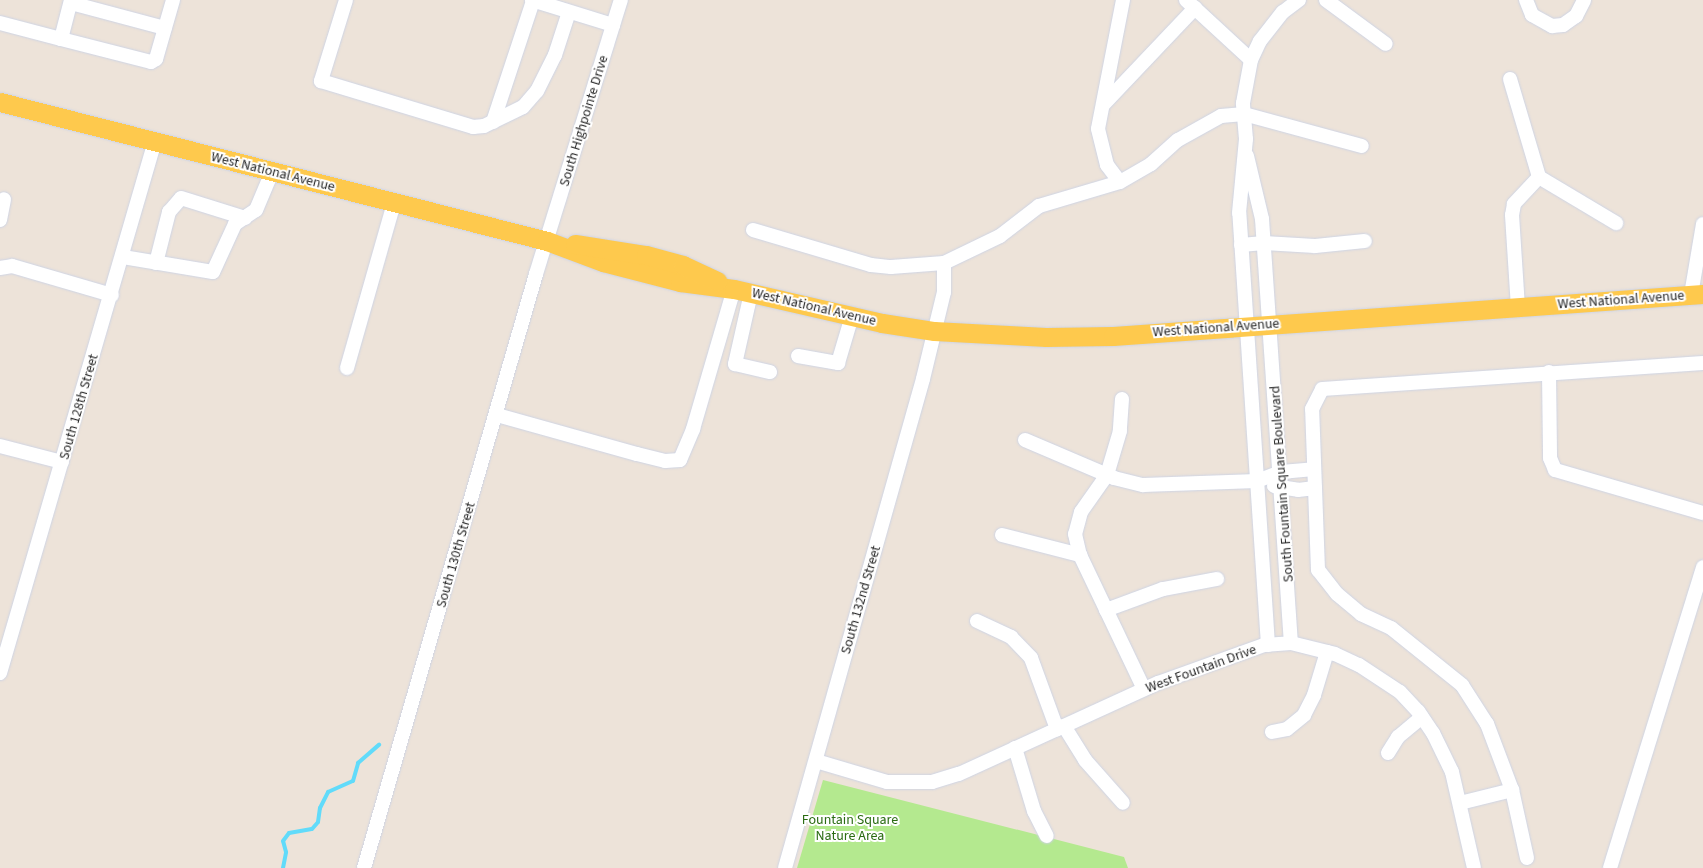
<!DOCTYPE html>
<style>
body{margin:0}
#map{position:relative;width:1703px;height:868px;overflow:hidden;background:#ede3d9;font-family:"Source Sans 3",sans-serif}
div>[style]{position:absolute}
.green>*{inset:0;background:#b4e98f}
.stream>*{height:4px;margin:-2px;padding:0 2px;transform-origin:2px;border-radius:2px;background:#61dbfa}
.roads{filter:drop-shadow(0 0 1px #ced4e4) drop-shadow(0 0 1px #ced4e4)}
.minor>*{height:14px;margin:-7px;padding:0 7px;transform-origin:7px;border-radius:7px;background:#fff}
.major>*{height:19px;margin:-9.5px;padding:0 9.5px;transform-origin:9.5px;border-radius:9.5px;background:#fec94d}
span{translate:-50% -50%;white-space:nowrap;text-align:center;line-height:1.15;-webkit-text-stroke:4px #fff;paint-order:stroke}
.street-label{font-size:14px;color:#292929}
.park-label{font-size:14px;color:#2b6c13}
</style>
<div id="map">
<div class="green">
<div style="clip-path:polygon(823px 780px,1124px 857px,1128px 868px,797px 868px)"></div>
</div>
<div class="stream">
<div style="left:283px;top:868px;width:16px;rotate:-79deg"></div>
<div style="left:286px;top:852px;width:11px;rotate:-105deg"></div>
<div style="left:283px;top:841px;width:10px;rotate:-53deg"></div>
<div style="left:289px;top:833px;width:23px;rotate:-10deg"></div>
<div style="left:312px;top:829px;width:9px;rotate:-49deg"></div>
<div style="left:318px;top:822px;width:14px;rotate:-82deg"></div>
<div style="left:320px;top:808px;width:18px;rotate:-63deg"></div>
<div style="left:328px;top:792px;width:27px;rotate:-24deg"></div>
<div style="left:353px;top:781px;width:19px;rotate:-74deg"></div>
<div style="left:358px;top:763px;width:28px;rotate:-41deg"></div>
</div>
<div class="roads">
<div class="minor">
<div style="left:346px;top:0;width:85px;rotate:107.2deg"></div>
<div style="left:321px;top:81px;width:159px;rotate:16.8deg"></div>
<div style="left:473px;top:127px;width:11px;rotate:-5deg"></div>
<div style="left:484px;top:126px;width:43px;rotate:-26deg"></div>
<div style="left:523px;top:107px;width:21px;rotate:-49deg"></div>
<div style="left:537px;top:91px;width:40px;rotate:-63.4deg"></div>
<div style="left:555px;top:55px;width:45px;rotate:-72deg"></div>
<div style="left:532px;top:0;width:85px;rotate:17.2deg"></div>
<div style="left:1123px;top:0;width:131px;rotate:101deg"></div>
<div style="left:1098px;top:129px;width:37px;rotate:76deg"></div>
<div style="left:1107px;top:165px;width:21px;rotate:53deg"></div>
<div style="left:1120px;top:182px;width:36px;rotate:-30deg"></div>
<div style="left:1151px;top:164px;width:36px;rotate:-42deg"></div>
<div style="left:1178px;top:140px;width:49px;rotate:-29.2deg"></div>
<div style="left:1221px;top:116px;width:23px;rotate:-5deg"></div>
<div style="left:1244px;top:114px;width:122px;rotate:15.2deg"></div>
<div style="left:1186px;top:0;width:88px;rotate:42.7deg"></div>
<div style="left:1326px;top:0;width:74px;rotate:36.3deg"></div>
<div style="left:1526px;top:0;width:16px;rotate:68deg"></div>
<div style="left:1532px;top:15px;width:23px;rotate:29deg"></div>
<div style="left:1552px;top:26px;width:11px;rotate:-5deg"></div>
<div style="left:1563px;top:25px;width:16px;rotate:-35deg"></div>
<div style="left:1576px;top:16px;width:18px;rotate:-63deg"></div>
<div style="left:71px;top:3px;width:97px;rotate:14.9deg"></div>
<div style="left:0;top:23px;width:63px;rotate:14.7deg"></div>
<div style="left:61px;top:39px;width:40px;rotate:-75.6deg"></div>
<div style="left:61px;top:39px;width:93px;rotate:14.3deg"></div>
<div style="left:151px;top:62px;width:6px;rotate:-31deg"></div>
<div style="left:156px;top:59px;width:61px;rotate:-73.9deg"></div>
<div style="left:1510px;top:79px;width:102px;rotate:73.5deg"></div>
<div style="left:1539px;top:177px;width:37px;rotate:133deg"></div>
<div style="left:1514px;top:204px;width:11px;rotate:100deg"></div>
<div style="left:1512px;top:215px;width:92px;rotate:86.3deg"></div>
<div style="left:1103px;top:105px;width:134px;rotate:-46.5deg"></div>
<div style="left:493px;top:122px;width:127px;rotate:-71.7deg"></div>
<div style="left:1247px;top:156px;width:65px;rotate:76.6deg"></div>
<div style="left:1262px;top:219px;width:425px;rotate:86.1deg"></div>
<div style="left:1539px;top:177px;width:90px;rotate:30.9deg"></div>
<div style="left:0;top:220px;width:21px;rotate:-79deg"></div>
<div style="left:753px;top:230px;width:123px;rotate:16.5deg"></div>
<div style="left:871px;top:265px;width:20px;rotate:6deg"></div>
<div style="left:891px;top:267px;width:53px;rotate:-4.3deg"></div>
<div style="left:944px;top:263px;width:29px;rotate:90deg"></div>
<div style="left:944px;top:292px;width:89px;rotate:103.6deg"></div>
<div style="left:923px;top:379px;width:508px;rotate:105.76deg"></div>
<div style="left:1241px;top:245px;width:23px;rotate:-5deg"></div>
<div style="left:1264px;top:243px;width:51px;rotate:3.4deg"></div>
<div style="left:1315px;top:246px;width:50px;rotate:-5.7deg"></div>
<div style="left:123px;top:257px;width:91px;rotate:9.5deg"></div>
<div style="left:213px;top:272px;width:53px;rotate:-65.4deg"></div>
<div style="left:235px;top:224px;width:25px;rotate:-34deg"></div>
<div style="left:256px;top:210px;width:41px;rotate:-67.2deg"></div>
<div style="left:156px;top:263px;width:53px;rotate:-75.7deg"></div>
<div style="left:169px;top:212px;width:18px;rotate:-49deg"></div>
<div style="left:181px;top:198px;width:67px;rotate:17.4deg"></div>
<div style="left:944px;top:263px;width:62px;rotate:-25.7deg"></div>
<div style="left:1000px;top:236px;width:49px;rotate:-37.6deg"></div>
<div style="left:1039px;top:206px;width:84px;rotate:-16.5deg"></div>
<div style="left:0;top:268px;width:12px;rotate:-9deg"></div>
<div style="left:12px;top:266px;width:104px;rotate:16.2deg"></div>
<div style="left:751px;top:293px;width:73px;rotate:102.7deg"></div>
<div style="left:735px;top:364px;width:36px;rotate:13deg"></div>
<div style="left:1691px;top:295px;width:72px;rotate:-80.4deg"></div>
<div style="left:798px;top:356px;width:41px;rotate:9.9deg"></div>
<div style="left:838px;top:363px;width:49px;rotate:-73.4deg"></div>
<div style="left:347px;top:368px;width:172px;rotate:-74.1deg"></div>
<div style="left:1549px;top:372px;width:86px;rotate:89.3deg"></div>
<div style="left:1550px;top:458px;width:13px;rotate:67deg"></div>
<div style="left:1555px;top:470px;width:154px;rotate:16.2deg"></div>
<div style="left:1122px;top:399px;width:32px;rotate:94deg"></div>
<div style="left:1120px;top:431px;width:46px;rotate:106.5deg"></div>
<div style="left:1107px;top:475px;width:45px;rotate:125.1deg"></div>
<div style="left:1081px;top:512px;width:23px;rotate:105deg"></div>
<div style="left:1075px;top:534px;width:22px;rotate:77deg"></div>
<div style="left:1080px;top:555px;width:148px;rotate:64.5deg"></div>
<div style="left:497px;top:415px;width:145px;rotate:15.6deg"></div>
<div style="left:637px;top:454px;width:29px;rotate:14deg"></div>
<div style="left:665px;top:461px;width:15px;rotate:-4deg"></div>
<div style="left:680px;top:460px;width:34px;rotate:-67deg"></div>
<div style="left:693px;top:429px;width:146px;rotate:-73.7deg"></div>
<div style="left:1025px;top:440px;width:97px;rotate:23.1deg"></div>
<div style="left:1114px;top:478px;width:30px;rotate:14deg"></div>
<div style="left:1143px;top:485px;width:114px;rotate:-2deg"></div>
<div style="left:1257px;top:481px;width:26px;rotate:-21deg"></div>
<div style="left:1281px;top:472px;width:33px;rotate:-5deg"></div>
<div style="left:0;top:446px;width:64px;rotate:14.5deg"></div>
<div style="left:1274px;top:486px;width:24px;rotate:9deg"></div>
<div style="left:1298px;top:490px;width:17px;rotate:-7deg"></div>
<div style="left:1002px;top:535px;width:81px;rotate:14.4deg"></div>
<div style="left:1106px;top:610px;width:61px;rotate:-20.2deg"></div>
<div style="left:1163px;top:589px;width:55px;rotate:-10.5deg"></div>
<div style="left:977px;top:621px;width:38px;rotate:25deg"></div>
<div style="left:1011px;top:637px;width:29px;rotate:46deg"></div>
<div style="left:1031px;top:658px;width:76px;rotate:69.9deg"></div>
<div style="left:1268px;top:645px;width:433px;rotate:-93.8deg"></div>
<div style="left:1239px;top:213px;width:74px;rotate:-84.6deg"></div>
<div style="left:1246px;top:139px;width:36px;rotate:-95deg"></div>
<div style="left:1243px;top:103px;width:44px;rotate:-79.5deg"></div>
<div style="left:1251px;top:60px;width:21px;rotate:-65deg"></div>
<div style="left:1260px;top:41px;width:37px;rotate:-52deg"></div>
<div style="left:1283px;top:12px;width:20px;rotate:-37deg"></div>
<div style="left:0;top:673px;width:554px;rotate:-73.76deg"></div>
<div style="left:1064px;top:726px;width:40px;rotate:58deg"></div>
<div style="left:1085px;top:760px;width:57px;rotate:48.5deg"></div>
<div style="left:1272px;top:732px;width:15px;rotate:-11deg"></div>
<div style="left:1287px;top:729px;width:22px;rotate:-39deg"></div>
<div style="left:1304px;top:715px;width:22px;rotate:-63deg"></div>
<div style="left:1314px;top:695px;width:45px;rotate:-73.2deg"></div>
<div style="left:1015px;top:748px;width:66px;rotate:73.2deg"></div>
<div style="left:1034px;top:811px;width:28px;rotate:63deg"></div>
<div style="left:1388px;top:753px;width:19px;rotate:-58deg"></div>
<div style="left:1398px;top:737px;width:31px;rotate:-40deg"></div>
<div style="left:816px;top:761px;width:74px;rotate:16.5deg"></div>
<div style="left:887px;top:782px;width:45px"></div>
<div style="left:932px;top:782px;width:28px;rotate:-17deg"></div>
<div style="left:959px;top:774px;width:219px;rotate:-24.6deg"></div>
<div style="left:1158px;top:683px;width:113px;rotate:-19.7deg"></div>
<div style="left:1264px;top:645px;width:27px;rotate:-4deg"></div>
<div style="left:1291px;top:643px;width:45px;rotate:14deg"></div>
<div style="left:1335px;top:654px;width:26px;rotate:25deg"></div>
<div style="left:1359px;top:665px;width:49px;rotate:33.4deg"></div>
<div style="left:1400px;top:692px;width:26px;rotate:47deg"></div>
<div style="left:1418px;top:711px;width:27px;rotate:56deg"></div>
<div style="left:1433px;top:733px;width:43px;rotate:64deg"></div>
<div style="left:1452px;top:772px;width:98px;rotate:77.1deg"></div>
<div style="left:1460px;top:803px;width:54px;rotate:-14deg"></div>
<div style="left:1527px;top:858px;width:70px;rotate:-102.4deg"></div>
<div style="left:1512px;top:790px;width:71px;rotate:-110.7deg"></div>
<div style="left:1487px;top:724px;width:46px;rotate:-122.7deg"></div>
<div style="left:1462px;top:685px;width:91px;rotate:-141.2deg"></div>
<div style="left:1391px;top:628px;width:33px;rotate:-155deg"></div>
<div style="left:1361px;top:614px;width:31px;rotate:-140deg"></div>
<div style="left:1337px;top:594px;width:31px;rotate:-128deg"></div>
<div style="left:1318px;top:570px;width:161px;rotate:-92.1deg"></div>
<div style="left:1312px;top:409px;width:22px;rotate:-63deg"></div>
<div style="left:1322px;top:389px;width:382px;rotate:-3.9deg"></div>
<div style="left:364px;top:868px;width:618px;rotate:-73.85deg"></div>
<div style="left:536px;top:274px;width:287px;rotate:-72.8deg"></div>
<div style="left:1610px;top:868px;width:315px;rotate:-72.8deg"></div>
</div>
<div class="major">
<div style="left:0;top:102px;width:564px;rotate:14.26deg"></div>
<div style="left:547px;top:241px;width:60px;rotate:20.6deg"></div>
<div style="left:603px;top:262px;width:80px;rotate:14.6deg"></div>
<div style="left:680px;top:282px;width:54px;rotate:7.4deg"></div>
<div style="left:734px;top:289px;width:152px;rotate:12.9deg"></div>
<div style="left:882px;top:323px;width:53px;rotate:8.7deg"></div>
<div style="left:934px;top:331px;width:112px;rotate:3.1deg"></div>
<div style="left:1046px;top:337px;width:67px;rotate:-0.9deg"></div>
<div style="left:1113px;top:336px;width:591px;rotate:-4.07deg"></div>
<div style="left:575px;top:244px;width:72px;rotate:8.8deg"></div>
<div style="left:646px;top:255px;width:38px;rotate:15deg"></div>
<div style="left:683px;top:265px;width:38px;rotate:25deg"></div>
</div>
</div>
<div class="street-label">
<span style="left:584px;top:121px;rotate:-73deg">South Highpointe Drive</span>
<span style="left:273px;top:172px;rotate:14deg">West National Avenue</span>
<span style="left:1621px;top:300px;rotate:-4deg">West National Avenue</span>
<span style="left:814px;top:307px;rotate:13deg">West National Avenue</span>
<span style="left:1216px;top:328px;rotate:-4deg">West National Avenue</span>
<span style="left:79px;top:407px;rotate:-74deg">South 128th Street</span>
<span style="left:1282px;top:484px;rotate:-94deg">South Fountain Square Boulevard</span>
<span style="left:456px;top:555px;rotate:-74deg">South 130th Street</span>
<span style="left:861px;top:600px;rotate:-74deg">South 132nd Street</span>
<span style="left:1201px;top:669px;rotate:-20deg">West Fountain Drive</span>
</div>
<div class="park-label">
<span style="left:850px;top:828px">Fountain Square<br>Nature Area</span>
</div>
</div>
